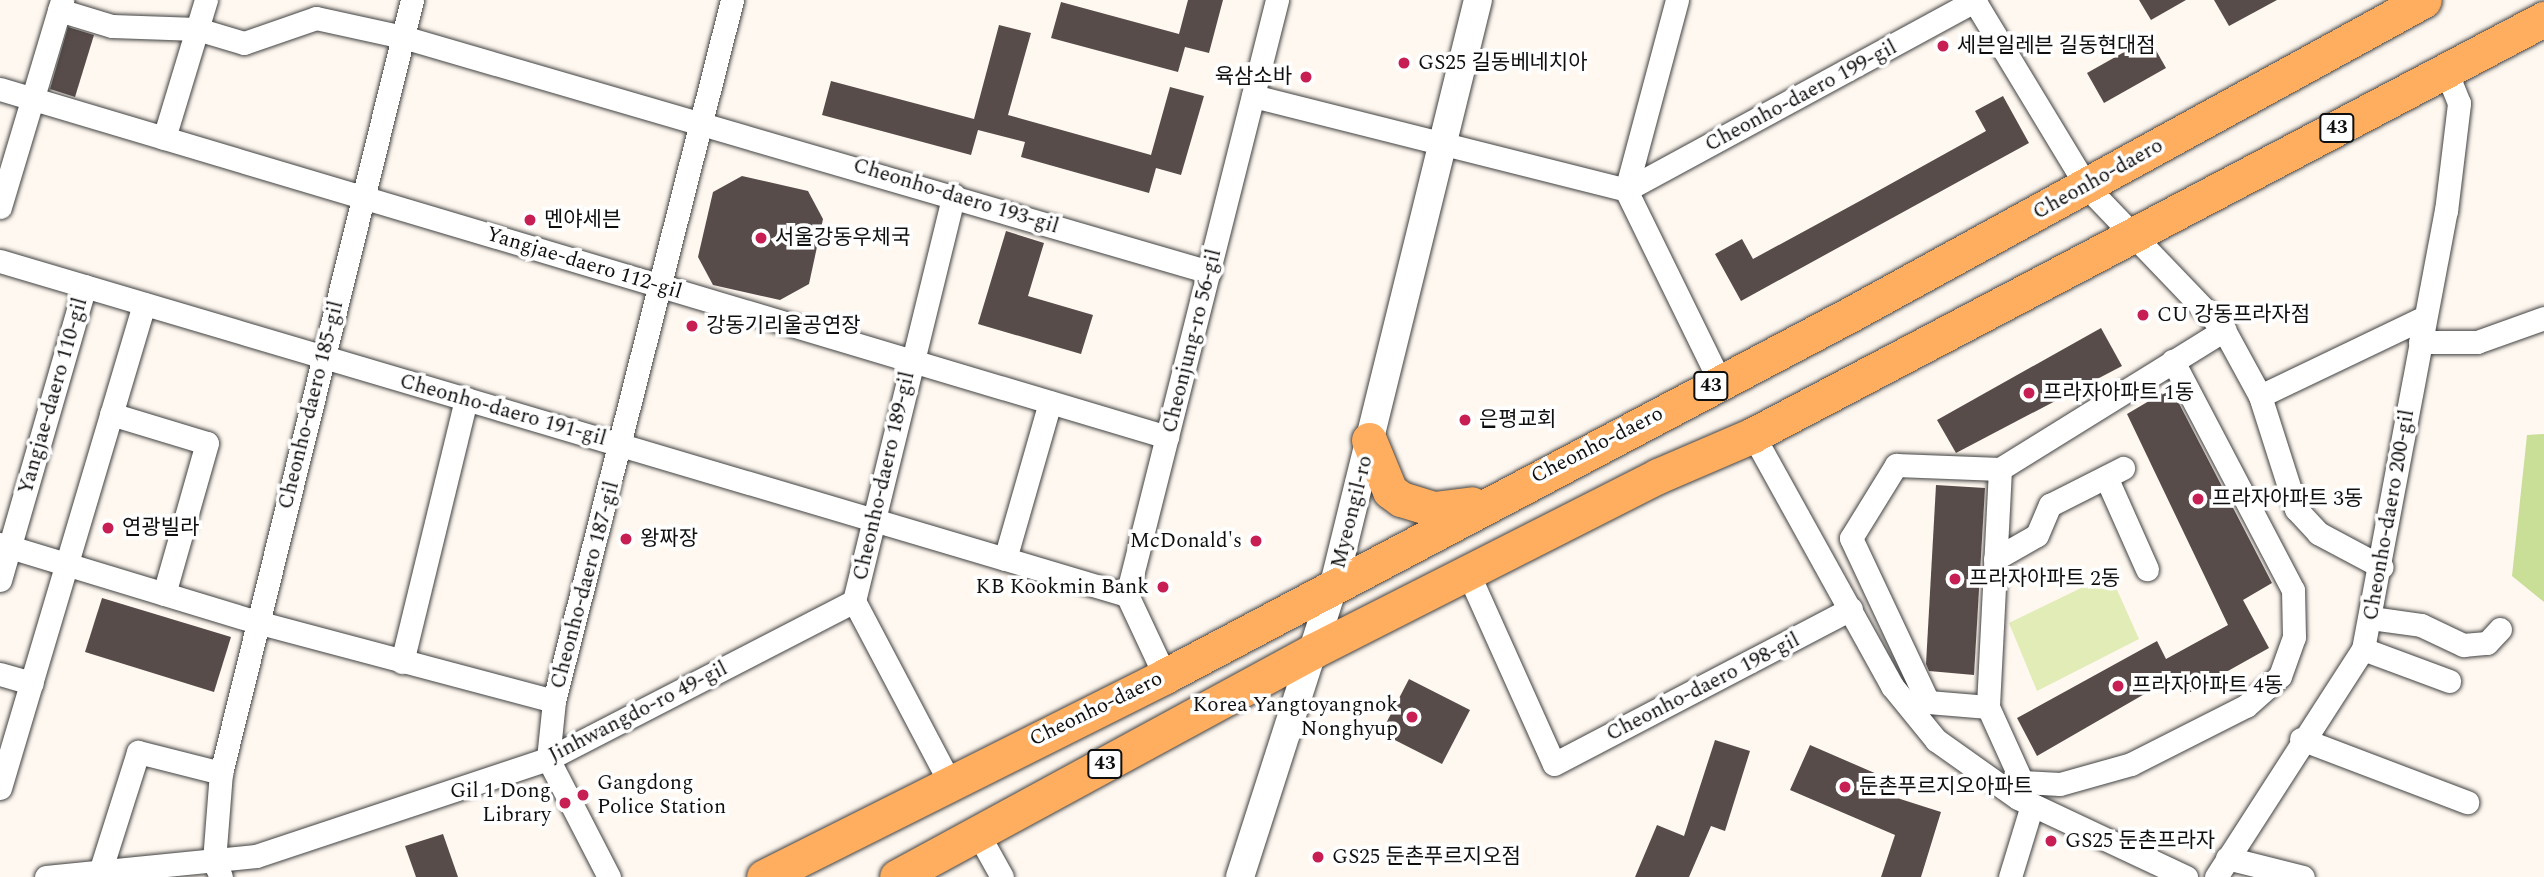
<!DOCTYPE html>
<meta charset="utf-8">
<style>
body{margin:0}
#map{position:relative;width:2544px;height:877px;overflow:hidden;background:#fff8f0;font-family:Spectral,"Noto Sans KR",serif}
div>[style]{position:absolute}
.green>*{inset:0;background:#e1ecb7}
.forest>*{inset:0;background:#c9de96}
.building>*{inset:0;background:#584c4a}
.roads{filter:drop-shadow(0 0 2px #424242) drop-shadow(0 0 2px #424242)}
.minor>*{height:23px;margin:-11.5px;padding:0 11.5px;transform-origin:11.5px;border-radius:11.5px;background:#fff}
.tertiary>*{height:28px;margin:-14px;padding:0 14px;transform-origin:14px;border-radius:14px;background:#fff}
.primary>*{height:35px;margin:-17.5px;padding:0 17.5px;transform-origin:17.5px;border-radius:17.5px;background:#ffae60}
.dots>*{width:19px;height:19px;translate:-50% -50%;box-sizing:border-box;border:4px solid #fff;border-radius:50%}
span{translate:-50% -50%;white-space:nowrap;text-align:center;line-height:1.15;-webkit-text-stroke:7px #fff;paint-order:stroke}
.shield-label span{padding:2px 5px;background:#fff;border:2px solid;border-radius:5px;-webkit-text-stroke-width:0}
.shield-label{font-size:19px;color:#0f0f0f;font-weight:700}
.poi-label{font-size:21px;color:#0f0f0f}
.left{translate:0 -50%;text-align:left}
.right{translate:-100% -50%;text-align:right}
.street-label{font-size:21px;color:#0f0f0f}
</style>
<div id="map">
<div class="green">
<div style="clip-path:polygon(2110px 574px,2139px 639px,2037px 691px,2009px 623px)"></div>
</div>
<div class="forest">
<div style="clip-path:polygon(2544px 434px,2544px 602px,2512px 576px,2527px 435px)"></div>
</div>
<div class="building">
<div style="clip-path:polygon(1188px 0,1223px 0,1209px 53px,1185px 47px,1178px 72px,1051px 38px,1061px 2px,1179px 34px)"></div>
<div style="clip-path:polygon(2139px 0,2186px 0,2151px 20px)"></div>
<div style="clip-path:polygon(2214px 0,2277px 0,2229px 26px)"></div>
<div style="clip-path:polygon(999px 25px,1031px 33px,1008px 115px,1151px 155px,1170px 87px,1204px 96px,1181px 175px,1156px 168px,1149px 193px,1021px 157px,1025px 142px,978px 130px,971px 155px,822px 115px,831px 81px,974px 119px)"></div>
<div style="clip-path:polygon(68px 27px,94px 35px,75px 97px,50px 89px)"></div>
<div style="clip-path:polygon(2149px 38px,2166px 68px,2104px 103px,2087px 73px)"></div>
<div style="clip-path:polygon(2003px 96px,2029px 143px,1741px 301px,1715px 254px,1742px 239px,1753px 259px,1858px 202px,1986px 131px,1975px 111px)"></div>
<div style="clip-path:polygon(742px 176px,808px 191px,823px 219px,809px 284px,780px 300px,713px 285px,698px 257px,713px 192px)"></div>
<div style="clip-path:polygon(1006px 231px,1044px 243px,1028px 296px,1093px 315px,1081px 354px,978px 324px)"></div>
<div style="clip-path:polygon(2101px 328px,2122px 366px,1956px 453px,1937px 420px)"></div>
<div style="clip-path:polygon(2171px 388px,2272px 583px,2243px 600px,2269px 648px,2185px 695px,2174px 677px,2037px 756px,2017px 718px,2157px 641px,2166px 659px,2228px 625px,2127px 414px)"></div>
<div style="clip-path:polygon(1936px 485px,1985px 488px,1974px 675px,1929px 671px,1926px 664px)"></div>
<div style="clip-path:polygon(102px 598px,231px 637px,214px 692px,85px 652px)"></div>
<div style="clip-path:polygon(1409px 679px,1470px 710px,1442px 764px,1381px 733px)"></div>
<div style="clip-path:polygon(1715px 740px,1750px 751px,1725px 831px,1711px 826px,1689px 877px,1635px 877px,1657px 825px,1684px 836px)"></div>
<div style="clip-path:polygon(1810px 745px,1900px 784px,1894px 797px,1941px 812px,1921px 877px,1881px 877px,1895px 835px,1790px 790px)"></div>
<div style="clip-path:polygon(443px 834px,458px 877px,416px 877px,405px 846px)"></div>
</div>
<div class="roads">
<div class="minor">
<div style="left:1677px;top:0;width:197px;rotate:105deg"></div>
<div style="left:1626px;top:190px;width:214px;rotate:63.9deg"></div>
<div style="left:1967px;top:0;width:8px;rotate:14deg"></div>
<div style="left:1975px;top:2px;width:216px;rotate:58.8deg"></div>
<div style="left:2087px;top:187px;width:198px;rotate:46.2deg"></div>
<div style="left:2224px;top:330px;width:75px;rotate:61.4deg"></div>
<div style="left:2260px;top:396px;width:119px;rotate:72.3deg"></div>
<div style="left:2296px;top:509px;width:33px;rotate:47deg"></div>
<div style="left:2318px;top:533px;width:72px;rotate:28deg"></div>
<div style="left:59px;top:10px;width:55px;rotate:16.8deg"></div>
<div style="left:112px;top:26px;width:85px;rotate:2deg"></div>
<div style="left:197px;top:29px;width:49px;rotate:16.6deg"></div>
<div style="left:244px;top:43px;width:76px;rotate:-19.1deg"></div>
<div style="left:316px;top:18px;width:89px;rotate:12.3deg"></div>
<div style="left:403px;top:37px;width:840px;rotate:16.25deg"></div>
<div style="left:0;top:89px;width:1218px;rotate:16.6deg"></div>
<div style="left:1253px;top:96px;width:385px;rotate:14.1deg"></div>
<div style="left:164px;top:138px;width:144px;rotate:-73.1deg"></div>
<div style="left:1626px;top:190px;width:398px;rotate:-28.5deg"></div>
<div style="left:0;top:207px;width:216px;rotate:-73.3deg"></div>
<div style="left:0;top:261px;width:1175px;rotate:16.51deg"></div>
<div style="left:2420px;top:342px;width:57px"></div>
<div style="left:2477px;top:342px;width:71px;rotate:-19.7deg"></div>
<div style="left:2260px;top:396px;width:181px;rotate:-25.6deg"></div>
<div style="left:111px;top:414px;width:100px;rotate:16.8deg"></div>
<div style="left:207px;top:443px;width:157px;rotate:105.9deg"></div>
<div style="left:1753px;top:435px;width:287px;rotate:61deg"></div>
<div style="left:1892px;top:686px;width:70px;rotate:50.8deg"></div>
<div style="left:1936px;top:740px;width:100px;rotate:35.3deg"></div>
<div style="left:2018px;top:798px;width:186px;rotate:25.2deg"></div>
<div style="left:2000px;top:469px;width:238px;rotate:92.9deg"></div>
<div style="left:1988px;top:707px;width:82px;rotate:65.6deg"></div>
<div style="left:2022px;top:782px;width:38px;rotate:3deg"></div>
<div style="left:2060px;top:784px;width:74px;rotate:-15.7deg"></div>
<div style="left:2131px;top:764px;width:129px;rotate:-26.8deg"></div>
<div style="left:2246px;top:706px;width:45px;rotate:-41.4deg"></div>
<div style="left:2280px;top:676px;width:41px;rotate:-70.3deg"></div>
<div style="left:2294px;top:637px;width:47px;rotate:-91.2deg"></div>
<div style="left:2293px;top:590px;width:259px;rotate:-117.7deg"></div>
<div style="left:2106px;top:477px;width:101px;rotate:66deg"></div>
<div style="left:0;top:544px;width:269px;rotate:16.9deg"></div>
<div style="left:257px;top:622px;width:307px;rotate:14.9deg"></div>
<div style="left:1005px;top:559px;width:163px;rotate:-74deg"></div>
<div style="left:1995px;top:559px;width:48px;rotate:-29.7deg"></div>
<div style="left:2037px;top:535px;width:33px;rotate:-67deg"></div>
<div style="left:2050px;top:505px;width:82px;rotate:-26.9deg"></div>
<div style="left:1468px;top:573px;width:209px;rotate:65.8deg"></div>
<div style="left:1554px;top:764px;width:335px;rotate:-27.6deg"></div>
<div style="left:0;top:580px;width:306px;rotate:-73.9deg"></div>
<div style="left:2371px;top:618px;width:50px;rotate:8deg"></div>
<div style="left:2421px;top:625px;width:47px;rotate:25.5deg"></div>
<div style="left:2463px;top:645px;width:24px;rotate:-5deg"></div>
<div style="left:2487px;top:643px;width:19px;rotate:-47deg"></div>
<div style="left:2363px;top:649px;width:92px;rotate:20.4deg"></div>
<div style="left:402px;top:662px;width:271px;rotate:-76.3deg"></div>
<div style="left:0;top:674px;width:33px;rotate:16deg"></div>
<div style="left:1165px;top:676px;width:89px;rotate:-115.1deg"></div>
<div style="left:1127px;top:595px;width:614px;rotate:-75.85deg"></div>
<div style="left:1988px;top:707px;width:60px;rotate:-175.2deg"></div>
<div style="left:1928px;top:702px;width:181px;rotate:-115.2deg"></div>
<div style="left:1851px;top:538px;width:86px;rotate:-58.3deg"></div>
<div style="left:1896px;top:465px;width:104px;rotate:2.2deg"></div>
<div style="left:2000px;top:469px;width:264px;rotate:-31.8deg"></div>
<div style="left:2301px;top:739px;width:178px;rotate:20.8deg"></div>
<div style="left:949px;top:781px;width:204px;rotate:-117.8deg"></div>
<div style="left:854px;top:601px;width:418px;rotate:-76.2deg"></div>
<div style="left:0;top:788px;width:505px;rotate:-73.43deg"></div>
<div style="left:977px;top:832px;width:51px;rotate:60.9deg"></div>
<div style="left:2227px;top:858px;width:78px;rotate:14deg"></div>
<div style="left:100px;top:872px;width:126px;rotate:-72.4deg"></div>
<div style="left:138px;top:752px;width:86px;rotate:14.2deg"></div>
<div style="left:46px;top:877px;width:211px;rotate:-5.7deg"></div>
<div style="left:256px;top:856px;width:308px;rotate:-18.4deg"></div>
<div style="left:548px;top:759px;width:344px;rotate:-27.3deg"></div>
<div style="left:221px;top:877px;width:17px;rotate:-114deg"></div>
<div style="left:214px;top:861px;width:88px;rotate:-85.5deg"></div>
<div style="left:221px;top:773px;width:796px;rotate:-76.12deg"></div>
<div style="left:609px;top:877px;width:133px;rotate:-117.3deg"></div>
<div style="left:548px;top:759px;width:58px;rotate:-84.1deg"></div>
<div style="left:554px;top:701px;width:723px;rotate:-75.75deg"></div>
<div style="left:2010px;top:877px;width:75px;rotate:-73deg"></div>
<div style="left:2216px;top:877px;width:271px;rotate:-57.2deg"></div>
<div style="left:2363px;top:649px;width:446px;rotate:-79.3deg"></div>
<div style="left:2446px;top:211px;width:109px;rotate:-83.1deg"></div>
<div style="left:2459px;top:103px;width:35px;rotate:-112deg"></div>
</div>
<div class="tertiary">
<div style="left:1240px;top:877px;width:308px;rotate:-72.2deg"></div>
<div style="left:1334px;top:584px;width:601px;rotate:-76.15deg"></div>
</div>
<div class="primary">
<div style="left:1369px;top:440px;width:55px;rotate:67.6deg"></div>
<div style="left:1390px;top:491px;width:14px;rotate:36deg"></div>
<div style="left:1401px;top:499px;width:34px;rotate:17deg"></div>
<div style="left:1434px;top:509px;width:38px;rotate:-7deg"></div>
<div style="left:764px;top:877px;width:449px;rotate:-26.6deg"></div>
<div style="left:1165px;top:676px;width:776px;rotate:-27.82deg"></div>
<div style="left:1851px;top:314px;width:653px;rotate:-28.72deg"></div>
<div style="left:897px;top:877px;width:473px;rotate:-28.5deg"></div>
<div style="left:1313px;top:651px;width:387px;rotate:-26.9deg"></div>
<div style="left:1658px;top:476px;width:103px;rotate:-23.3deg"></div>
<div style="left:1753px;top:435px;width:894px;rotate:-27.74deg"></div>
</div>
</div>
<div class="dots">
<div style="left:1943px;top:46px;background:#c71e54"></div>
<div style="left:1404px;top:63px;background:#c71e54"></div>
<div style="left:1306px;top:77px;background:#c71e54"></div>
<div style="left:530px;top:220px;background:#c71e54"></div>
<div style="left:761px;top:238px;background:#c71e54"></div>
<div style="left:2143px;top:315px;background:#c71e54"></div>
<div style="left:692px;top:326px;background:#c71e54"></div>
<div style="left:2029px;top:393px;background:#c71e54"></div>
<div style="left:1465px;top:420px;background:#c71e54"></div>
<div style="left:2198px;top:499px;background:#c71e54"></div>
<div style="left:108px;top:528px;background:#c71e54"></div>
<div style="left:626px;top:539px;background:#c71e54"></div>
<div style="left:1256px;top:541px;background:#c71e54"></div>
<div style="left:1955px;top:579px;background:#c71e54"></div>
<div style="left:1163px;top:587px;background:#c71e54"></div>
<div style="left:2118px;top:686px;background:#c71e54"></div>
<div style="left:1412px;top:717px;background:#c71e54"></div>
<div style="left:1845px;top:787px;background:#c71e54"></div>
<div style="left:583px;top:795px;background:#c71e54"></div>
<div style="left:565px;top:803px;background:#c71e54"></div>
<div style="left:2051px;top:841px;background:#c71e54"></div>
<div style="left:1318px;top:857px;background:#c71e54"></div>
</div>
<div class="shield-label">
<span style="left:2337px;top:128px">43</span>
<span style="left:1711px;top:386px">43</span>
<span style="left:1105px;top:764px">43</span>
</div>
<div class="poi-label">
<span class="left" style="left:1957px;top:46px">세븐일레븐 길동현대점</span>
<span class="left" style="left:1418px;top:63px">GS25 길동베네치아</span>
<span class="right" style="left:1292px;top:77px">육삼소바</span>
<span class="left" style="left:544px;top:220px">멘야세븐</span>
<span class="left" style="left:775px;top:238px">서울강동우체국</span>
<span class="left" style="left:2157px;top:315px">CU 강동프라자점</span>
<span class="left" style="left:706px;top:326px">강동기리울공연장</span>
<span class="left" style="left:2043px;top:393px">프라자아파트 1동</span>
<span class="left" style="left:1479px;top:420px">은평교회</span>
<span class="left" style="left:2212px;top:499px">프라자아파트 3동</span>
<span class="left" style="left:122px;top:528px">연광빌라</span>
<span class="left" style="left:640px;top:539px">왕짜장</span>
<span class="right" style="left:1242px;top:541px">McDonald's</span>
<span class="left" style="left:1969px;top:579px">프라자아파트 2동</span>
<span class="right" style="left:1149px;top:587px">KB Kookmin Bank</span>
<span class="left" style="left:2132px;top:686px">프라자아파트 4동</span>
<span class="right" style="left:1398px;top:717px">Korea Yangtoyangnok<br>Nonghyup</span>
<span class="left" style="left:597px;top:795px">Gangdong<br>Police Station</span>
<span class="left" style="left:1859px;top:787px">둔촌푸르지오아파트</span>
<span class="right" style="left:551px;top:803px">Gil 1 Dong<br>Library</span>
<span class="left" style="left:2065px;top:841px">GS25 둔촌프라자</span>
<span class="left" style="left:1332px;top:857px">GS25 둔촌푸르지오점</span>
</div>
<div class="street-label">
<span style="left:1801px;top:96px;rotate:-28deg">Cheonho-daero 199-gil</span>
<span style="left:2098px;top:179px;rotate:-29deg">Cheonho-daero</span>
<span style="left:956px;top:196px;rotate:17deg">Cheonho-daero 193-gil</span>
<span style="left:584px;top:263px;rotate:17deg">Yangjae-daero 112-gil</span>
<span style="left:1192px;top:341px;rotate:-76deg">Cheonjung-ro 56-gil</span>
<span style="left:53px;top:396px;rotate:-74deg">Yangjae-daero 110-gil</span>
<span style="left:311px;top:405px;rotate:-76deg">Cheonho-daero 185-gil</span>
<span style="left:503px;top:410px;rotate:16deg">Cheonho-daero 191-gil</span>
<span style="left:1597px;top:445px;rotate:-27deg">Cheonho-daero</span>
<span style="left:884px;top:476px;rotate:-77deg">Cheonho-daero 189-gil</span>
<span style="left:1352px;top:512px;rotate:-76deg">Myeongil-ro</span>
<span style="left:2389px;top:515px;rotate:-80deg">Cheonho-daero 200-gil</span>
<span style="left:585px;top:585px;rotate:-75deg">Cheonho-daero 187-gil</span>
<span style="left:1703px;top:687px;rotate:-27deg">Cheonho-daero 198-gil</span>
<span style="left:1096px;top:709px;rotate:-26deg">Cheonho-daero</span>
<span style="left:638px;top:712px;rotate:-27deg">Jinhwangdo-ro 49-gil</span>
</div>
</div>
